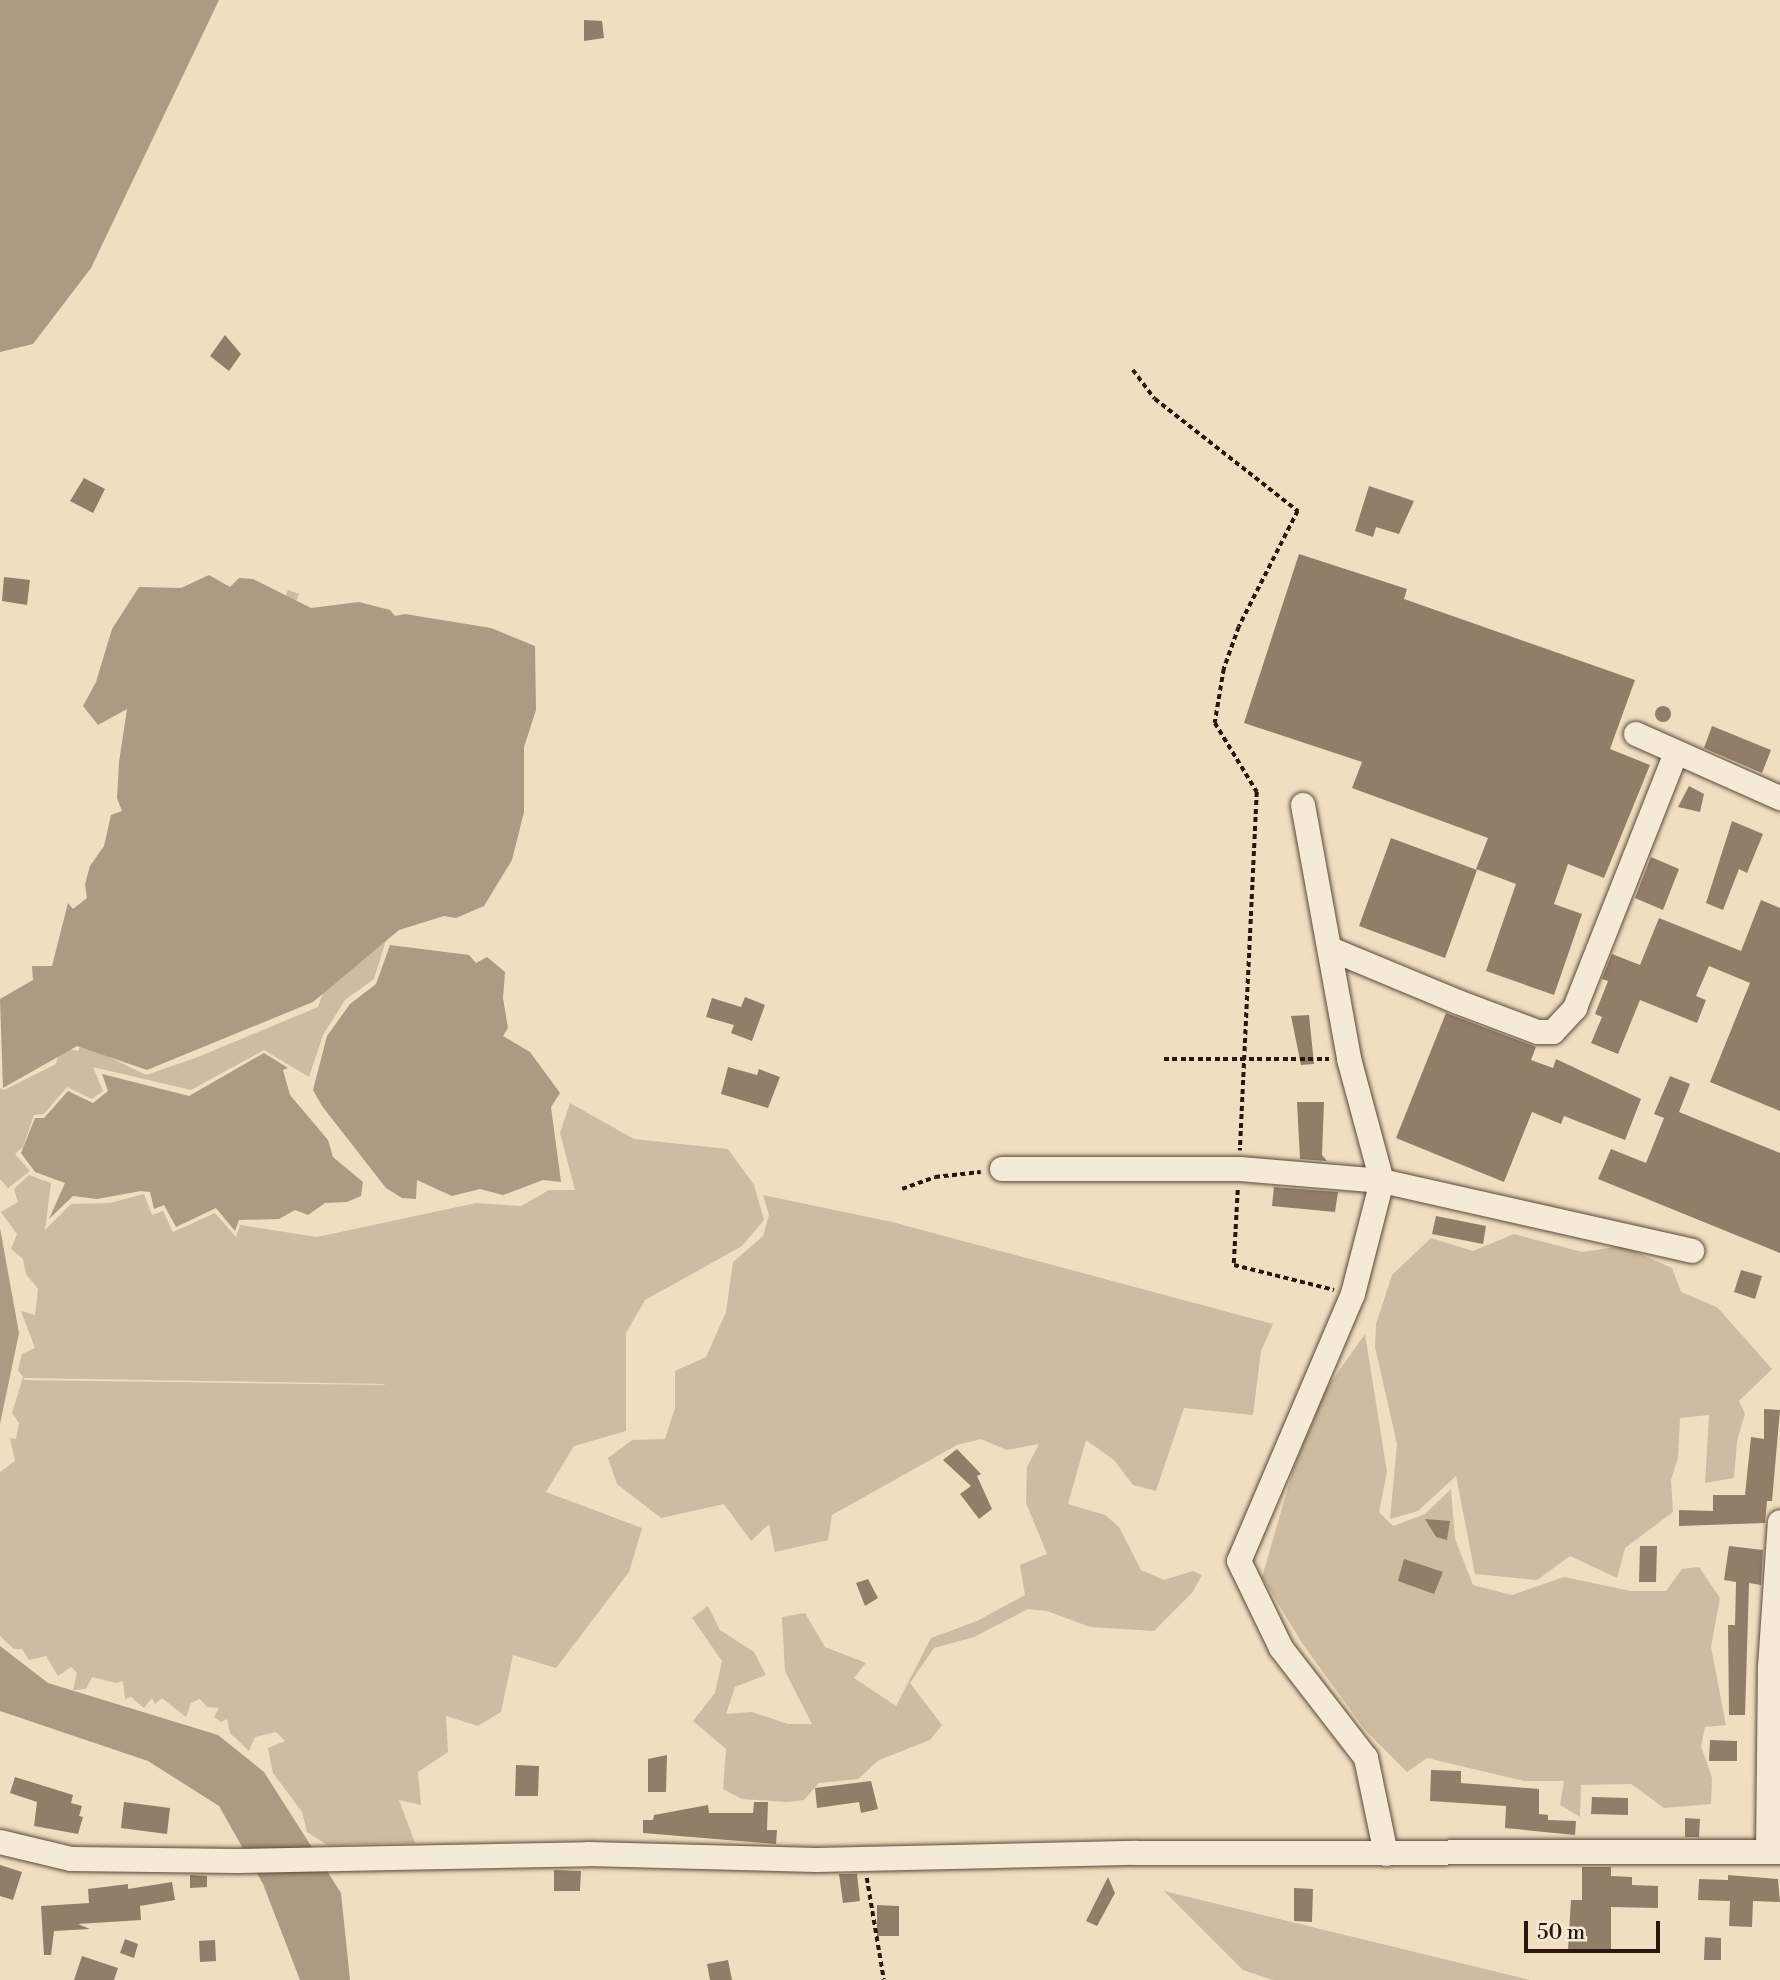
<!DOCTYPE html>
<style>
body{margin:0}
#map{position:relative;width:1780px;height:1980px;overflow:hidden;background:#efdec0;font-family:"Libre Bodoni",serif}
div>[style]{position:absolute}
.green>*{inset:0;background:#cdbca1}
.water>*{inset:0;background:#ac9a82}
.building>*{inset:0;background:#907e69}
.round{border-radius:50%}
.path>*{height:3.5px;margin-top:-1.75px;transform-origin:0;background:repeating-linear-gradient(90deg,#29170b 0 5px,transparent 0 8.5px)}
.roads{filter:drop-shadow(0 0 2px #5a4938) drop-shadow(0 0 2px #5a4938)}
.minor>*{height:24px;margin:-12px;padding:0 12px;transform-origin:12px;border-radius:12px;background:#f5ead6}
span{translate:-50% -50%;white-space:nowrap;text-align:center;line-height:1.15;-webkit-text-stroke:5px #f5ead6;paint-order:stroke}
.scale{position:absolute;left:1524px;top:1921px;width:136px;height:32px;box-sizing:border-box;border:4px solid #29170b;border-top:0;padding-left:9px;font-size:21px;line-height:24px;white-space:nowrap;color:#29170b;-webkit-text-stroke:5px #f5ead6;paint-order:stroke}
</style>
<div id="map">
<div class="green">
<div style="clip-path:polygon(288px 590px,299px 594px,281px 638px,91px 1048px,146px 1075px,198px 1057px,318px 1007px,326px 985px,387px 937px,374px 979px,345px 1000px,323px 1035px,309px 1077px,264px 1050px,191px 1090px,93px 1067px,103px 1091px,92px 1099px,67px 1087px,44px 1114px,34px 1115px,23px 1147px,15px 1154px,30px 1171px,8px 1188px,0 1179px,0 1088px,4px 1090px,56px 1064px,60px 1047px,78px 1051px)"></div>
<div style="clip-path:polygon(evenodd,570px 1103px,634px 1139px,728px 1149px,754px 1185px,764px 1220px,742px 1246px,645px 1300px,626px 1333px,626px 1431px,574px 1446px,546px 1492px,642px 1528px,629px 1572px,556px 1668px,513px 1655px,501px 1712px,478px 1726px,446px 1716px,448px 1752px,418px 1772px,421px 1805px,399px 1800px,415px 1843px,327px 1845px,307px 1832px,302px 1812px,273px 1773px,268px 1748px,285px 1741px,276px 1732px,255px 1737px,249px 1751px,230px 1733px,227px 1719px,221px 1722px,214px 1717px,219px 1708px,207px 1707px,200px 1699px,191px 1703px,186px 1717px,162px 1698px,155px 1704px,152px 1698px,144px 1708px,131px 1697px,125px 1699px,123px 1681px,116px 1683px,92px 1677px,86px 1689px,73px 1690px,77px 1673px,71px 1667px,58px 1676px,46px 1656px,29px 1660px,22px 1649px,14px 1649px,0 1636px,0 1472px,15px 1461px,10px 1438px,16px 1439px,19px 1423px,12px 1413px,23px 1377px,18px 1370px,22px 1354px,35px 1348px,21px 1311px,35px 1315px,38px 1289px,26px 1274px,23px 1259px,11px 1249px,17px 1234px,1px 1212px,18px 1202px,14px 1189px,29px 1175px,51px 1183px,45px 1230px,71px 1204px,110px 1203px,144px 1194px,152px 1215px,163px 1211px,173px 1232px,215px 1213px,236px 1237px,240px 1225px,317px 1237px,476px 1203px,521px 1206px,549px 1190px,575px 1190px,560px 1133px,570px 1103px,23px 1378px,384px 1384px,385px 1385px,25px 1380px,23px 1378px)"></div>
<div style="clip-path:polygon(763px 1195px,892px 1222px,1273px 1324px,1261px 1351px,1253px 1415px,1184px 1408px,1156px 1491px,1133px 1485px,1114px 1460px,1086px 1440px,1068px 1504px,1105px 1515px,1119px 1527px,1141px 1570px,1164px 1580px,1193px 1571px,1202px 1575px,1192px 1593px,1154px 1631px,1090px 1627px,1047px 1611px,1028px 1609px,974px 1637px,934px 1648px,910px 1683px,942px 1725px,930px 1740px,879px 1760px,858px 1779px,819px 1783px,804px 1800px,787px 1802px,742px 1799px,723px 1789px,726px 1749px,693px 1721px,715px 1693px,722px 1661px,692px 1618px,708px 1606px,720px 1630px,754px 1652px,766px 1675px,735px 1687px,726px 1714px,752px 1712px,788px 1724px,812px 1724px,785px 1671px,782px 1617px,805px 1613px,825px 1647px,866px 1663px,854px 1678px,896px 1706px,931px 1638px,977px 1621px,1025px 1595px,1020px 1565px,1047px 1554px,1026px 1503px,1027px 1467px,1039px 1444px,1007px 1450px,981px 1439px,957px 1445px,832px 1515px,828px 1540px,775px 1552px,769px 1524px,751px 1541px,724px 1504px,661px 1518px,617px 1484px,608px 1458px,632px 1440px,665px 1439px,675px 1408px,675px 1371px,706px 1357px,726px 1312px,733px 1262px,763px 1236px,769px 1215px)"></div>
<div style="clip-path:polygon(1514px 1234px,1582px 1252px,1622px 1246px,1672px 1268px,1681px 1292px,1717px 1307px,1772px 1369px,1739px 1401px,1745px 1414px,1737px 1441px,1734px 1478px,1705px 1483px,1709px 1415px,1680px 1418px,1678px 1458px,1671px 1480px,1673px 1512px,1625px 1548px,1617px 1578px,1570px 1556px,1537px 1580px,1475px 1574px,1456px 1476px,1418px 1511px,1390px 1519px,1397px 1444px,1375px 1347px,1376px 1324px,1392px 1275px,1431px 1238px,1473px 1251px)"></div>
<div style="clip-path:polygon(1365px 1334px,1387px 1472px,1379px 1512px,1393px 1526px,1425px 1514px,1451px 1489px,1455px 1539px,1473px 1585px,1512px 1595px,1564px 1577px,1631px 1591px,1666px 1591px,1682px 1569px,1699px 1567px,1720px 1598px,1711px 1647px,1726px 1725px,1705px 1727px,1701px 1746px,1712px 1778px,1711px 1804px,1664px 1808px,1631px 1784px,1581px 1785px,1580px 1817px,1560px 1805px,1564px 1781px,1524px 1781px,1427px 1758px,1407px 1772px,1365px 1730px,1302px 1643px,1262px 1577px,1294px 1467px,1326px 1389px)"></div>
<div style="clip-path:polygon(1164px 1891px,1530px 1980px,1273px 1980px,1243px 1970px)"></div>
</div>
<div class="water">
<div style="clip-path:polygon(0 0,219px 0,91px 268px,33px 344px,0 352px)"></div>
<div style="clip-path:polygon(209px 575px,230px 587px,239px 578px,253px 579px,311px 608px,359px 602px,390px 610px,395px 616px,405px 614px,491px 628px,535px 646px,536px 710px,524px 747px,524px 812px,512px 860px,484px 906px,456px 918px,444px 916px,399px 930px,313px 1002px,147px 1070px,77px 1046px,3px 1088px,0 999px,33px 980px,32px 966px,52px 966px,68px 903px,73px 909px,87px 898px,85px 884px,90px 866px,104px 846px,111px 815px,122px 811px,117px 798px,119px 762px,127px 709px,98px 725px,83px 706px,96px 682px,112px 629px,139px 587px,181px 588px)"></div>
<div style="clip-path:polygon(390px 945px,469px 955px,476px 963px,487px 957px,505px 972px,503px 998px,508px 1028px,503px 1036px,530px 1052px,560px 1093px,551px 1107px,561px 1182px,543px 1180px,503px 1195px,480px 1189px,452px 1196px,417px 1180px,416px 1199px,402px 1198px,386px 1188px,322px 1106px,313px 1090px,327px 1036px,350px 1004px,376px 984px)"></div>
<div style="clip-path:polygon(264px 1053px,288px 1068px,283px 1070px,290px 1095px,328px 1140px,333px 1157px,363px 1182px,361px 1196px,347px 1202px,325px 1203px,308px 1215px,295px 1210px,279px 1219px,239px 1220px,235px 1231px,216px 1208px,176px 1227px,164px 1205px,154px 1209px,150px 1192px,141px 1191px,97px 1199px,73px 1196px,49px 1219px,65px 1183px,35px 1172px,21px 1153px,35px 1118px,44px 1118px,68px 1091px,93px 1103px,108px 1091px,102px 1074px,189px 1096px)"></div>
<div style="clip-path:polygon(0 1228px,19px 1333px,0 1424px)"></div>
<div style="clip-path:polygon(0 1646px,48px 1683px,218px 1735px,264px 1772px,341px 1893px,350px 1980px,300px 1980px,263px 1884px,219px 1806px,148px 1761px,0 1711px)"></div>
</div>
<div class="building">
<div style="clip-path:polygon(584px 20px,602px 21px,604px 38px,584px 41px)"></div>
<div style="clip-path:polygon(225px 335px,241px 354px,229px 371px,210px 356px)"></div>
<div style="clip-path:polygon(84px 478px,105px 489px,93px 513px,70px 501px)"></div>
<div style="clip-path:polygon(1369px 486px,1414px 501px,1399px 534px,1376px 527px,1373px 537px,1355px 531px)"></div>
<div style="clip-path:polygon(1299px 554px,1407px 589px,1404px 599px,1635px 680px,1610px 749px,1650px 765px,1604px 878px,1568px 864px,1554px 904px,1582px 914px,1554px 995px,1486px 971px,1516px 884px,1476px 869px,1488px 838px,1352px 788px,1362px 762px,1244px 723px)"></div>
<div style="clip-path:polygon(4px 577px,30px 580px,27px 605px,2px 601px)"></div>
<div class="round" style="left:1655px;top:706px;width:16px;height:16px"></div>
<div style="clip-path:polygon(1712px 726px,1771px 750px,1762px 773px,1704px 748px)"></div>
<div style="clip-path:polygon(1689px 786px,1704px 794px,1700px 812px,1678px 807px)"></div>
<div style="clip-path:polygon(1732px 821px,1763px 834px,1747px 873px,1739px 869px,1723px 910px,1706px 903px)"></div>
<div style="clip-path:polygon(1391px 838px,1477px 870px,1445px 958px,1359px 926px)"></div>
<div style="clip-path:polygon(1651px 857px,1679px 869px,1663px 910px,1635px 898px)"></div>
<div style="clip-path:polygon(1761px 900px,1780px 908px,1780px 1111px,1710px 1082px,1750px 983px,1709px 966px,1696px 996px,1706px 1000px,1697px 1023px,1640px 1000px,1618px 1054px,1591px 1043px,1602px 1017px,1595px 1014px,1608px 981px,1602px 979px,1612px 954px,1640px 965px,1659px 918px,1741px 951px)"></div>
<div style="clip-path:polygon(745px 997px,765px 1005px,752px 1041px,731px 1033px,734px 1025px,706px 1017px,712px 998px,741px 1007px)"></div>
<div style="clip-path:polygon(1446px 1013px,1536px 1047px,1531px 1060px,1553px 1068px,1556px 1059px,1641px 1099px,1625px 1140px,1564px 1116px,1561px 1124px,1532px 1112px,1504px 1182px,1396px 1138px)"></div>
<div style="clip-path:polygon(1309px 1015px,1314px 1064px,1301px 1065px,1291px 1016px)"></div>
<div style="clip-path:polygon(728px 1067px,757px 1075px,759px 1069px,780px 1077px,768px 1108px,721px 1094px)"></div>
<div style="clip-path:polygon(1670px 1076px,1690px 1084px,1679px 1112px,1780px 1153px,1780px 1253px,1598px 1179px,1611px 1149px,1646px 1163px,1664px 1118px,1654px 1114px)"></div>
<div style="clip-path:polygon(1297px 1102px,1324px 1102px,1322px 1155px,1327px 1161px,1300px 1159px)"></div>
<div style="clip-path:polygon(1274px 1187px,1338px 1192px,1335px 1212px,1272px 1206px)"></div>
<div style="clip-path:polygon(1436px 1216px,1486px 1226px,1483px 1244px,1432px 1234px)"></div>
<div style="clip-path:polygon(1741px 1270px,1762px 1276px,1755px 1299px,1734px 1292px)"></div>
<div style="clip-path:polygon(1764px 1409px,1780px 1410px,1772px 1501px,1767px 1501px,1765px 1523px,1679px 1526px,1679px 1510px,1713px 1511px,1713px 1495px,1745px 1495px,1751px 1437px,1764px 1439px)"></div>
<div style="clip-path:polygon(957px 1449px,981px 1474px,977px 1476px,992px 1509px,979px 1519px,960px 1494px,971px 1486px,943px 1460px)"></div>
<div style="clip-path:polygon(1425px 1519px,1450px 1521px,1447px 1540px,1436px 1537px)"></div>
<div style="clip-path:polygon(1640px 1546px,1657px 1546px,1656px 1582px,1639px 1582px)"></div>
<div style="clip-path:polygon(1729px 1546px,1763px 1550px,1761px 1585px,1749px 1583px,1745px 1715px,1729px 1715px,1728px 1625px,1735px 1625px,1736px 1582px,1724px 1580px)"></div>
<div style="clip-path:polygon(1404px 1559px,1443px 1572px,1434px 1594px,1398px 1581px)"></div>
<div style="clip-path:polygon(868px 1579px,878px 1598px,865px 1606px,856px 1583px)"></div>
<div style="clip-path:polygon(1710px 1740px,1737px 1741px,1737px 1761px,1709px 1761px)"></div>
<div style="clip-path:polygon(667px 1755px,666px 1792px,648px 1792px,648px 1759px)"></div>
<div style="clip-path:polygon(516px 1765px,539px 1766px,538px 1796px,515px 1796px)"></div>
<div style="clip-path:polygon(1431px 1770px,1461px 1771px,1461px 1783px,1539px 1789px,1539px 1814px,1548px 1815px,1548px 1820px,1576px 1821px,1575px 1835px,1505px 1828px,1506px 1806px,1430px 1801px)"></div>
<div style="clip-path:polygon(15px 1777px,73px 1795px,71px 1803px,82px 1806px,79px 1816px,83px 1817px,78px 1834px,34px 1826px,37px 1802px,10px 1793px)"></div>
<div style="clip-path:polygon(871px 1781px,878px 1809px,861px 1813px,859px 1802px,817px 1808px,815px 1788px)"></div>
<div style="clip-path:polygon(1592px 1797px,1628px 1798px,1628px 1815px,1591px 1814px)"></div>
<div style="clip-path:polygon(124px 1802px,170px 1808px,167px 1834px,121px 1828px)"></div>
<div style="clip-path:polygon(754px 1802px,768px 1802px,767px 1830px,777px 1830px,776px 1844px,643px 1833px,643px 1820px,653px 1820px,654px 1815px,708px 1805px,709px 1813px,753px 1813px)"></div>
<div style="clip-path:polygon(1685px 1818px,1700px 1819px,1699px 1837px,1685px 1837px)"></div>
<div style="clip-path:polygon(0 1865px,22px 1872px,13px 1900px,0 1896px)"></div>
<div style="clip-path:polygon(1582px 1867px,1611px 1867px,1611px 1876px,1632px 1877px,1632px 1885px,1658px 1886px,1658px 1908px,1611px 1907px,1611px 1950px,1568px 1949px,1571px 1900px,1582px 1900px)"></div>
<div style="clip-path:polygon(554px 1870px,581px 1871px,580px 1891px,554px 1891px)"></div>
<div style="clip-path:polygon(839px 1874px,857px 1874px,860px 1901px,843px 1903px)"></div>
<div style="clip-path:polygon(190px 1875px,207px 1876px,207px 1887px,190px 1888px)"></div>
<div style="clip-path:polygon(1728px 1875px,1778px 1879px,1780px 1902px,1753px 1901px,1752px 1927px,1729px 1926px,1730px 1901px,1698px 1900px,1699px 1879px,1728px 1880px)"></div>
<div style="clip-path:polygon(1108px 1877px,1115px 1893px,1097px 1926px,1086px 1921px)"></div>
<div style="clip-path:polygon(172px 1882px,175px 1900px,140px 1906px,141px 1920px,78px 1924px,90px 1929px,54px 1931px,51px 1955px,44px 1955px,41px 1906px,89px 1903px,88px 1889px,128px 1884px,128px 1889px)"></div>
<div style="clip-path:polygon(1294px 1888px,1313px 1889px,1312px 1922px,1294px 1921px)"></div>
<div style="clip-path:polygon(877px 1905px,899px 1906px,899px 1936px,877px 1936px)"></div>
<div style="clip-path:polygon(1705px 1937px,1721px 1938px,1721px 1960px,1704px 1960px)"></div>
<div style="clip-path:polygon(125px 1939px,138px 1944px,134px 1958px,120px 1953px)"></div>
<div style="clip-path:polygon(215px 1940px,216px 1961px,200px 1962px,199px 1941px)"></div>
<div style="clip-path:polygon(82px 1956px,118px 1968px,114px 1980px,74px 1980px)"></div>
<div style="clip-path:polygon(728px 1960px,732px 1980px,710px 1980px,707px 1964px)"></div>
</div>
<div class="path">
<div style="left:1133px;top:370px;width:36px;rotate:53deg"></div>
<div style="left:1155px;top:399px;width:182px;rotate:38.1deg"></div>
<div style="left:1298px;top:511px;width:130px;rotate:117deg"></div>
<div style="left:1239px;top:627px;width:45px;rotate:109.7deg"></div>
<div style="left:1224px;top:669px;width:55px;rotate:99.5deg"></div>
<div style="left:1215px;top:723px;width:81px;rotate:58.7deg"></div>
<div style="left:1257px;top:792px;width:359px;rotate:92.7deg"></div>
<div style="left:1164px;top:1059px;width:165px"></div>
<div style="left:902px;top:1189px;width:35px;rotate:-20deg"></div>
<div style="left:935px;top:1177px;width:46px;rotate:-6.2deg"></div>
<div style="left:1238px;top:1190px;width:75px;rotate:93.1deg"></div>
<div style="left:1234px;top:1265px;width:103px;rotate:14deg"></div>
<div style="left:867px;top:1878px;width:103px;rotate:80.5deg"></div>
</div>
<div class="roads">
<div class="minor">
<div style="left:1636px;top:734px;width:158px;rotate:24deg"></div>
<div style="left:1303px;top:805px;width:258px;rotate:79.7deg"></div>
<div style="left:1349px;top:1059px;width:126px;rotate:74.9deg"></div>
<div style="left:1382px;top:1181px;width:117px;rotate:104.4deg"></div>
<div style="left:1353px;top:1294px;width:290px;rotate:113.1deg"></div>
<div style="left:1239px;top:1561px;width:97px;rotate:64.2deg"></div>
<div style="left:1281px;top:1648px;width:139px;rotate:52.3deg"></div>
<div style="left:1366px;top:1758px;width:98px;rotate:78.2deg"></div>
<div style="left:1333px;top:950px;width:135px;rotate:22.6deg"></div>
<div style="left:1458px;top:1002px;width:85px;rotate:20.6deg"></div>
<div style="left:1538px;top:1032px;width:15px"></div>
<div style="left:1553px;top:1032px;width:33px;rotate:-47deg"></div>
<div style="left:1575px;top:1008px;width:274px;rotate:-68.4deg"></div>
<div style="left:1002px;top:1169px;width:238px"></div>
<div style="left:1240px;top:1169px;width:143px;rotate:4.8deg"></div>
<div style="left:1382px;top:1181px;width:318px;rotate:12.7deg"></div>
<div style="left:0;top:1842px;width:73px;rotate:13.5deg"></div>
<div style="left:71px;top:1859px;width:167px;rotate:0.7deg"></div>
<div style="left:238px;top:1861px;width:350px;rotate:-1.1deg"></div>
<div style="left:588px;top:1854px;width:229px;rotate:1.5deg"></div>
<div style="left:817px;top:1860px;width:319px;rotate:-1.3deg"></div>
<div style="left:1136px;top:1853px;width:644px;rotate:-0.09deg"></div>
<div style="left:1768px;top:1852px;width:185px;rotate:-89.4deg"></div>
<div style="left:1770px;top:1667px;width:145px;rotate:-86.1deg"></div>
</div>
</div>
<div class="scale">50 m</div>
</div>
